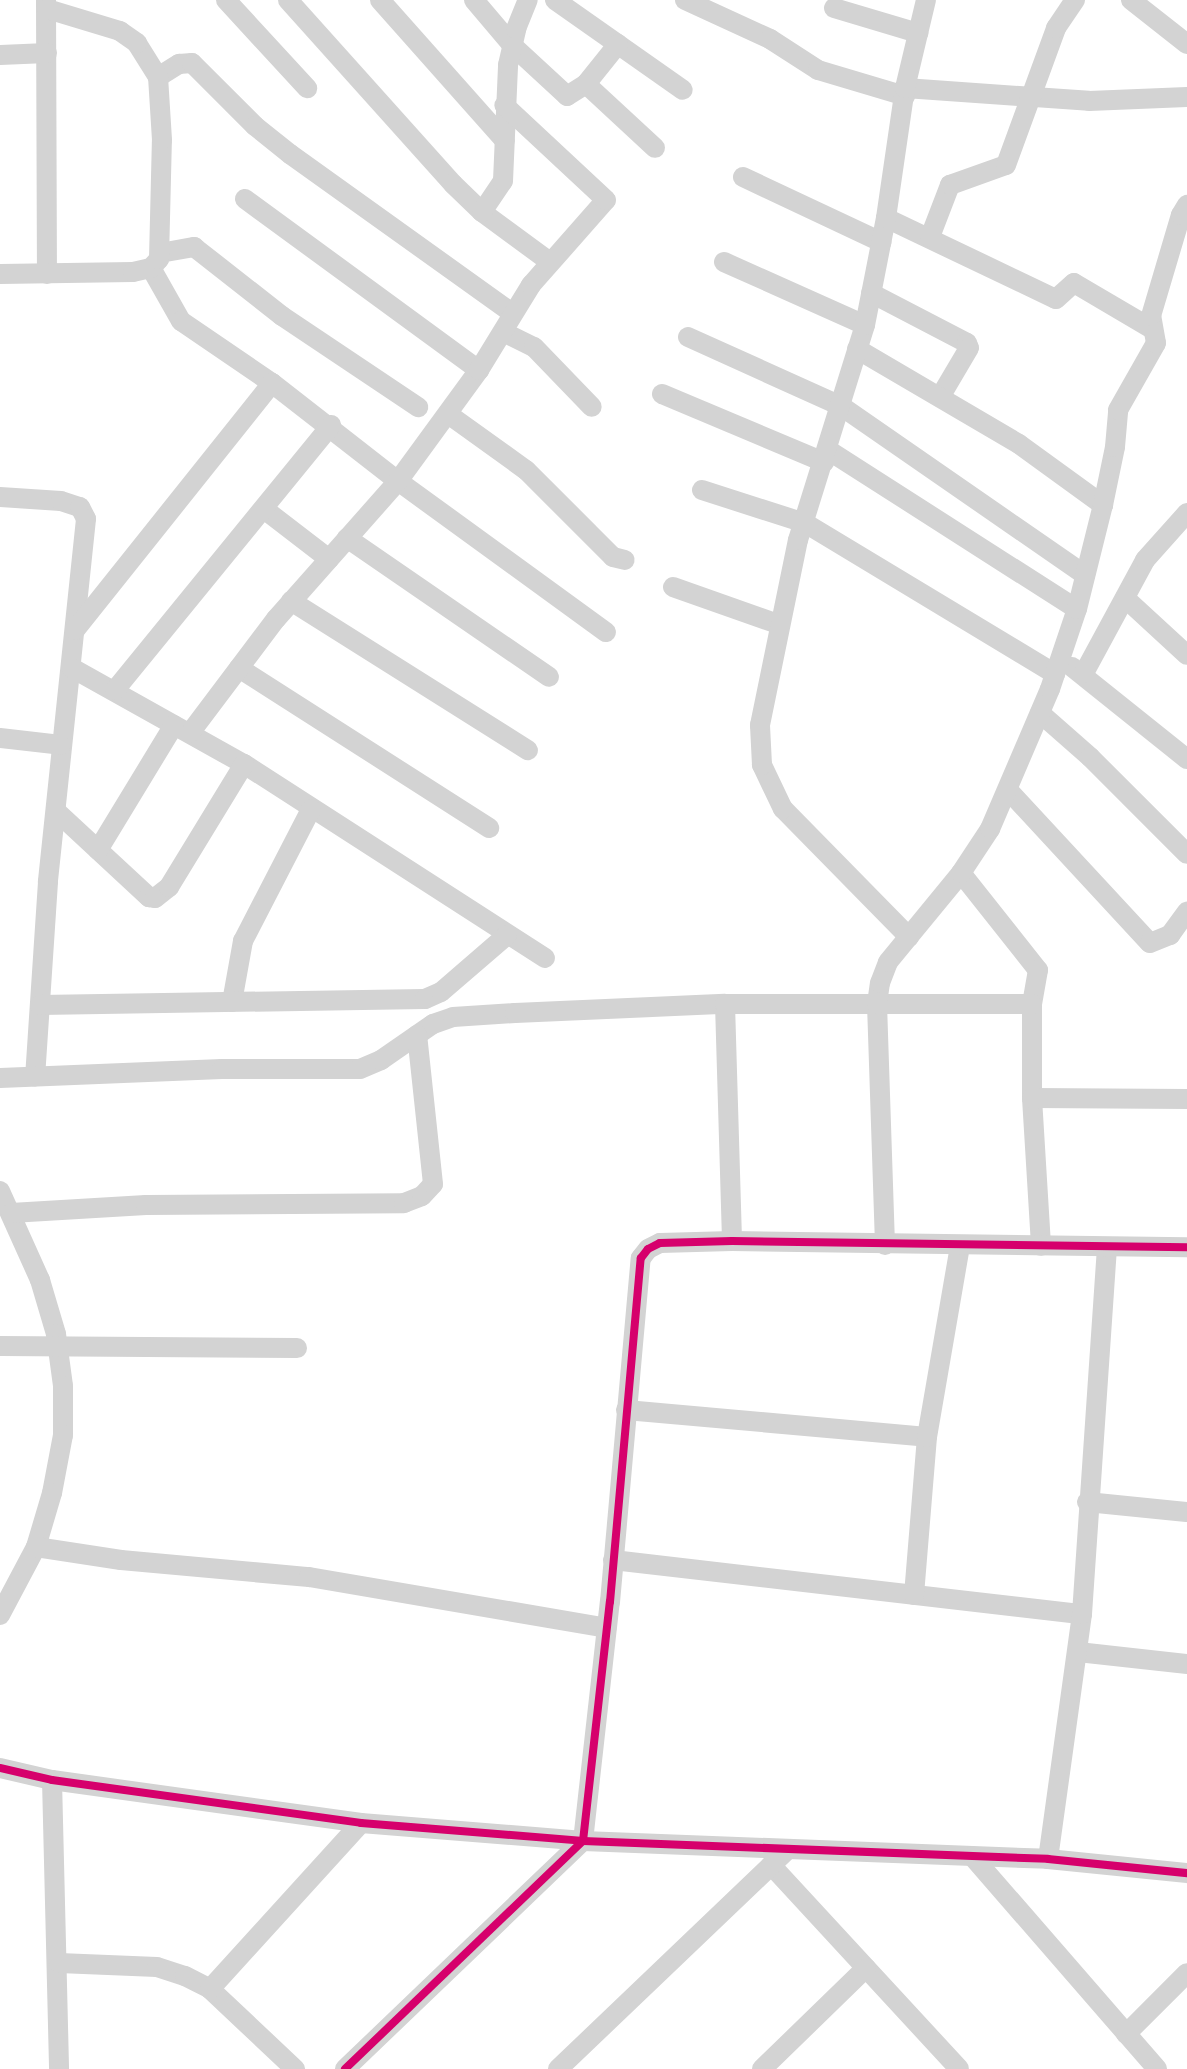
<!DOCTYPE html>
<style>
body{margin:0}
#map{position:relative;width:1187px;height:2069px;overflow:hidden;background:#fff;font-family:"Roboto Condensed",sans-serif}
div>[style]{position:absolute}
.minor>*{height:20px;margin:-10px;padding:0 10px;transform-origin:10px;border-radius:10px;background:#d3d3d3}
.cycleway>*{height:8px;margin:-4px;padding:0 4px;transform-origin:4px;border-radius:4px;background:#d6006c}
span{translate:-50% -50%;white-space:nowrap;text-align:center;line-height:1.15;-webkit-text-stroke:6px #fff;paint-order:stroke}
</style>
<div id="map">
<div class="minor">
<div style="left:46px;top:0;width:274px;rotate:89.8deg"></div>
<div style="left:226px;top:0;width:120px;rotate:47.4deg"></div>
<div style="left:288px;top:0;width:247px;rotate:48.1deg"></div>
<div style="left:453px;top:184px;width:40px;rotate:44deg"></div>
<div style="left:482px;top:212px;width:84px;rotate:36.3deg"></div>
<div style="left:380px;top:0;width:188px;rotate:48.4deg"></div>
<div style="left:474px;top:0;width:59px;rotate:49.8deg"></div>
<div style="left:512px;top:45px;width:75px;rotate:42.8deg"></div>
<div style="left:567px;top:96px;width:22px;rotate:-32deg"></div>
<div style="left:555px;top:0;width:156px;rotate:35.1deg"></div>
<div style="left:685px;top:0;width:94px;rotate:24.6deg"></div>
<div style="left:770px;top:39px;width:57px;rotate:32.9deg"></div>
<div style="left:818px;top:70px;width:91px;rotate:16.6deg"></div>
<div style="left:1131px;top:0;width:71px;rotate:38.2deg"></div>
<div style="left:834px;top:8px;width:88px;rotate:16.6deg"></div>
<div style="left:618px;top:44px;width:51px;rotate:128.7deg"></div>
<div style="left:586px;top:84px;width:94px;rotate:42.8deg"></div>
<div style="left:0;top:55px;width:47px;rotate:-2.4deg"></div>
<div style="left:158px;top:77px;width:25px;rotate:-32deg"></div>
<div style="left:179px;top:64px;width:13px;rotate:-4deg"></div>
<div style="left:192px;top:63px;width:89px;rotate:45deg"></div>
<div style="left:255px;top:126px;width:45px;rotate:38.7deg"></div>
<div style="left:290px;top:154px;width:273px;rotate:35.6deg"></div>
<div style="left:905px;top:88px;width:184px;rotate:4deg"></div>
<div style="left:1089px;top:101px;width:98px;rotate:-2.3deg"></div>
<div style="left:743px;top:177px;width:153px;rotate:25.2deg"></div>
<div style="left:245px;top:199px;width:290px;rotate:36.2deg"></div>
<div style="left:482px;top:212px;width:37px;rotate:-56deg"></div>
<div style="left:503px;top:181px;width:116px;rotate:-87.5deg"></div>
<div style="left:508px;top:65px;width:37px;rotate:-77deg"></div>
<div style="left:516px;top:29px;width:31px;rotate:-68deg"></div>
<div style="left:886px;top:218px;width:188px;rotate:25.5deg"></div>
<div style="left:1056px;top:299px;width:24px;rotate:-42deg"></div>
<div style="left:1074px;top:283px;width:91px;rotate:30.5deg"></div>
<div style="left:930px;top:237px;width:56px;rotate:-69deg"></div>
<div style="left:950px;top:185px;width:59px;rotate:-19.7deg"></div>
<div style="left:1006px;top:165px;width:146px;rotate:-69.9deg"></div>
<div style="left:1056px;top:28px;width:34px;rotate:-56deg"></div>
<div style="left:160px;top:253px;width:35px;rotate:-10deg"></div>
<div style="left:194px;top:247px;width:112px;rotate:38.1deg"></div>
<div style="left:282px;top:316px;width:164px;rotate:33.8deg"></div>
<div style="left:724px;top:262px;width:154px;rotate:24.1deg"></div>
<div style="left:151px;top:268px;width:61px;rotate:60.5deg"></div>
<div style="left:181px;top:321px;width:110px;rotate:34.3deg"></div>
<div style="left:0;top:274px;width:133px;rotate:-0.9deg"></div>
<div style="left:133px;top:272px;width:18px;rotate:-13deg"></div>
<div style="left:151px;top:268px;width:12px;rotate:-48deg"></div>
<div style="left:159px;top:259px;width:119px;rotate:-88.6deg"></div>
<div style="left:162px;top:140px;width:63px;rotate:-93.6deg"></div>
<div style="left:158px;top:77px;width:40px;rotate:-122deg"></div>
<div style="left:137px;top:43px;width:21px;rotate:-145deg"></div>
<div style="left:120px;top:31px;width:76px;rotate:-163.2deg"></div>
<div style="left:871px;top:293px;width:108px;rotate:27.5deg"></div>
<div style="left:967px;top:343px;width:5px;rotate:68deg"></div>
<div style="left:969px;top:348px;width:57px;rotate:120.6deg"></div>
<div style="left:503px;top:332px;width:34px;rotate:26deg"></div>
<div style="left:534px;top:347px;width:83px;rotate:46deg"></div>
<div style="left:688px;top:337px;width:168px;rotate:24.3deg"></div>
<div style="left:841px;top:406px;width:297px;rotate:34.7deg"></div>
<div style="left:857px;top:349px;width:188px;rotate:30.4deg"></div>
<div style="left:1019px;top:444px;width:104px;rotate:36deg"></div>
<div style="left:662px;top:394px;width:176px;rotate:22.8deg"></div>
<div style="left:448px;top:414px;width:96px;rotate:35.7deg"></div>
<div style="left:526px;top:470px;width:123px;rotate:45deg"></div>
<div style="left:613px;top:557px;width:12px;rotate:14deg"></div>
<div style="left:828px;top:450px;width:295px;rotate:32.6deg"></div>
<div style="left:702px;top:490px;width:108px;rotate:17.8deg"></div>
<div style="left:805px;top:523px;width:292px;rotate:31.1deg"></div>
<div style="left:0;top:497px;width:61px;rotate:3.8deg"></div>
<div style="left:61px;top:501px;width:20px;rotate:18deg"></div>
<div style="left:80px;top:507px;width:13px;rotate:63deg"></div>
<div style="left:86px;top:519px;width:365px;rotate:96deg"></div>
<div style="left:48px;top:882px;width:195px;rotate:93.8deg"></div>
<div style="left:264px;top:509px;width:82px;rotate:37.6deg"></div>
<div style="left:347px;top:538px;width:245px;rotate:34.5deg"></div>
<div style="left:673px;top:587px;width:111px;rotate:19.4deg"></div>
<div style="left:1125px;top:598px;width:84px;rotate:42.6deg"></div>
<div style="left:291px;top:601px;width:280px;rotate:32.2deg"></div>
<div style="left:75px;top:630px;width:316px;rotate:-51.4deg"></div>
<div style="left:272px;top:383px;width:160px;rotate:37.9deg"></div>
<div style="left:398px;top:481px;width:257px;rotate:36deg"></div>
<div style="left:1072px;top:667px;width:147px;rotate:38.7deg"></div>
<div style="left:72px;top:668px;width:197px;rotate:29.2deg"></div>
<div style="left:244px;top:764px;width:358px;rotate:32.8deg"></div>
<div style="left:239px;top:668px;width:297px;rotate:32.6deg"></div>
<div style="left:1084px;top:673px;width:128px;rotate:-61.6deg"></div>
<div style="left:1145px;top:560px;width:63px;rotate:-48.2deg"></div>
<div style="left:115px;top:690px;width:342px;rotate:-50.8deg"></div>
<div style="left:1040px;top:713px;width:67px;rotate:41.3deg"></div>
<div style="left:1090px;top:757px;width:137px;rotate:45deg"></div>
<div style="left:190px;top:733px;width:143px;rotate:-53deg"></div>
<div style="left:276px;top:619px;width:184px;rotate:-48.5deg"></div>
<div style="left:398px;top:481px;width:137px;rotate:-53.9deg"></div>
<div style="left:479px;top:370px;width:100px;rotate:-58.5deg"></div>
<div style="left:531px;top:285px;width:113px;rotate:-48.6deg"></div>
<div style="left:606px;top:200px;width:139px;rotate:-137deg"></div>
<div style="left:0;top:738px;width:61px;rotate:6.5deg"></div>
<div style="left:1009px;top:791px;width:207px;rotate:47.2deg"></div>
<div style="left:1150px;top:943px;width:22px;rotate:-22deg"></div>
<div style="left:1170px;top:935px;width:29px;rotate:-54deg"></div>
<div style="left:56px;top:811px;width:127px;rotate:42.8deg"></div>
<div style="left:149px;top:897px;width:6px;rotate:9deg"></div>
<div style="left:155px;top:898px;width:18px;rotate:-38deg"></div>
<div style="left:169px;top:887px;width:144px;rotate:-58.6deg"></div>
<div style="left:98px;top:850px;width:146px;rotate:-58.7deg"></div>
<div style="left:961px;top:873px;width:124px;rotate:51.6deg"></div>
<div style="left:1038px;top:970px;width:35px;rotate:100deg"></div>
<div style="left:1032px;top:1004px;width:94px;rotate:90deg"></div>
<div style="left:1032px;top:1098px;width:148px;rotate:86.5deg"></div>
<div style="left:909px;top:937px;width:180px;rotate:-134.5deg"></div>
<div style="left:783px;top:809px;width:49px;rotate:-115.5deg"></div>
<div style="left:762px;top:765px;width:40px;rotate:-92.9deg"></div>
<div style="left:760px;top:725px;width:189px;rotate:-78.4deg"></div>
<div style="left:798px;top:540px;width:225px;rotate:-72.7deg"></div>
<div style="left:865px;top:325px;width:109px;rotate:-78.9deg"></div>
<div style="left:886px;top:218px;width:131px;rotate:-81.7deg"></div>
<div style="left:905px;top:88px;width:90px;rotate:-76.6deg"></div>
<div style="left:232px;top:1002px;width:62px;rotate:-79.8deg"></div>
<div style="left:243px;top:941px;width:148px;rotate:-62.7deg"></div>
<div style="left:725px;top:1004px;width:237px;rotate:88.3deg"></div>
<div style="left:40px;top:1005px;width:385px;rotate:-0.9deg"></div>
<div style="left:425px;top:999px;width:17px;rotate:-24deg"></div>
<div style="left:441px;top:992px;width:87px;rotate:-40.8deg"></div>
<div style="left:0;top:1078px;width:222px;rotate:-2.3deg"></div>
<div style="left:222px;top:1069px;width:138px"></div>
<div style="left:360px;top:1069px;width:23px;rotate:-23deg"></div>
<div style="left:381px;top:1060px;width:63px;rotate:-34.7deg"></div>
<div style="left:433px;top:1024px;width:21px;rotate:-19deg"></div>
<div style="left:453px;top:1017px;width:62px;rotate:-3.7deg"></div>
<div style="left:515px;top:1013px;width:210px;rotate:-2.5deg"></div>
<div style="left:725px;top:1004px;width:307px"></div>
<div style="left:1032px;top:1098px;width:155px;rotate:0.4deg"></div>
<div style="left:0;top:1191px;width:98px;rotate:65.8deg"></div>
<div style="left:40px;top:1280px;width:56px;rotate:73.5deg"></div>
<div style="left:56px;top:1334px;width:52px;rotate:82.3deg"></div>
<div style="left:63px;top:1386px;width:49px;rotate:90deg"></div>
<div style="left:63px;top:1435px;width:59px;rotate:100.7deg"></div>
<div style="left:52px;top:1493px;width:56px;rotate:106.5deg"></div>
<div style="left:36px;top:1547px;width:77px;rotate:117.9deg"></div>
<div style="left:11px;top:1213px;width:135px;rotate:-3.4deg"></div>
<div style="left:146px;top:1205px;width:258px;rotate:-0.4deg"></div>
<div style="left:404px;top:1203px;width:19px;rotate:-21deg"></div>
<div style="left:422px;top:1196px;width:16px;rotate:-47deg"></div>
<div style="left:433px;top:1184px;width:150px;rotate:-96.1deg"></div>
<div style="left:885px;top:1245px;width:241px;rotate:-91.9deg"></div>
<div style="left:877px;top:1004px;width:21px;rotate:-82deg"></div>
<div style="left:880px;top:983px;width:22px;rotate:-69deg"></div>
<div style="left:888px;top:962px;width:115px;rotate:-50.6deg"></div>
<div style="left:961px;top:873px;width:53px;rotate:-56.6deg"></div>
<div style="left:990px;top:829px;width:152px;rotate:-66.8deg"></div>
<div style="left:1050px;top:689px;width:84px;rotate:-71.4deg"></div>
<div style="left:1077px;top:609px;width:107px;rotate:-76deg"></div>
<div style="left:1103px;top:505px;width:59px;rotate:-78.3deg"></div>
<div style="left:1115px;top:447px;width:37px;rotate:-85deg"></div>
<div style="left:1118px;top:410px;width:77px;rotate:-60.4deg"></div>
<div style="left:1156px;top:343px;width:27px;rotate:-100deg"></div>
<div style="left:1151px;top:316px;width:105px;rotate:-73.5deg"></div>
<div style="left:1181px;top:215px;width:12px;rotate:-59deg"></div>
<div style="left:0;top:1346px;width:297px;rotate:0.4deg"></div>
<div style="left:626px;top:1410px;width:302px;rotate:5.1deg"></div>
<div style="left:1087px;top:1502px;width:100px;rotate:5.7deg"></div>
<div style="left:36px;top:1547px;width:86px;rotate:8.7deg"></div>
<div style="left:121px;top:1560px;width:189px;rotate:5.2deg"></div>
<div style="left:309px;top:1577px;width:302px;rotate:9.7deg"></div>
<div style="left:613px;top:1560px;width:472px;rotate:6.6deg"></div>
<div style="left:914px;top:1595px;width:159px;rotate:-85.3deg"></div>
<div style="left:927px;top:1437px;width:194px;rotate:-80.2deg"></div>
<div style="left:1078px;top:1652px;width:110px;rotate:6.3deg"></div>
<div style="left:0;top:1768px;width:53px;rotate:13deg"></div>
<div style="left:52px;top:1780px;width:312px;rotate:7.9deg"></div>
<div style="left:361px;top:1823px;width:223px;rotate:4.6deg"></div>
<div style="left:583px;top:1841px;width:465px;rotate:2.2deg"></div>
<div style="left:1048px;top:1859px;width:140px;rotate:5.8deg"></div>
<div style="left:52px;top:1780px;width:289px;rotate:88.6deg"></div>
<div style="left:972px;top:1856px;width:282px;rotate:49deg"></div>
<div style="left:1048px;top:1859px;width:247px;rotate:-82.1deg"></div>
<div style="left:1082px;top:1614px;width:367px;rotate:-86.1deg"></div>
<div style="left:771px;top:1865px;width:277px;rotate:47.3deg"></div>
<div style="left:59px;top:1963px;width:98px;rotate:2.3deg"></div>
<div style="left:157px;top:1967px;width:29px;rotate:18deg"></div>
<div style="left:185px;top:1976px;width:28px;rotate:27deg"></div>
<div style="left:210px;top:1989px;width:117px;rotate:43.3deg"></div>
<div style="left:210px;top:1989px;width:224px;rotate:-47.7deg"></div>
<div style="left:1126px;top:2034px;width:86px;rotate:-45deg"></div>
<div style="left:345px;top:2069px;width:330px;rotate:-43.8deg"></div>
<div style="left:583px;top:1841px;width:241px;rotate:-83.6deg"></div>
<div style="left:610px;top:1602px;width:345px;rotate:-84.9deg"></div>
<div style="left:641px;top:1258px;width:11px;rotate:-52deg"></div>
<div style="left:648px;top:1249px;width:13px;rotate:-27deg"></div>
<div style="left:660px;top:1243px;width:72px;rotate:-1.6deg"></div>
<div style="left:732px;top:1241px;width:455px;rotate:0.8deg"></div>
<div style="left:558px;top:2069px;width:318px;rotate:-43.7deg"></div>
<div style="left:762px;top:2069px;width:145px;rotate:-44.2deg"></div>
</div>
<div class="cycleway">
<div style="left:0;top:1768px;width:53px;rotate:13deg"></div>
<div style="left:52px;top:1780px;width:312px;rotate:7.9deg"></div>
<div style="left:361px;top:1823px;width:223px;rotate:4.6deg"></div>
<div style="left:583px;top:1841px;width:465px;rotate:2.2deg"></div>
<div style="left:1048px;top:1859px;width:140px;rotate:5.8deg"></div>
<div style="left:345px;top:2069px;width:330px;rotate:-43.8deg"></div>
<div style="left:583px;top:1841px;width:241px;rotate:-83.6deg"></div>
<div style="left:610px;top:1602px;width:345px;rotate:-84.9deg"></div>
<div style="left:641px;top:1258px;width:11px;rotate:-52deg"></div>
<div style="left:648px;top:1249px;width:13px;rotate:-27deg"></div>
<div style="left:660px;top:1243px;width:72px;rotate:-1.6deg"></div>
<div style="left:732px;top:1241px;width:455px;rotate:0.8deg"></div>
</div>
</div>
